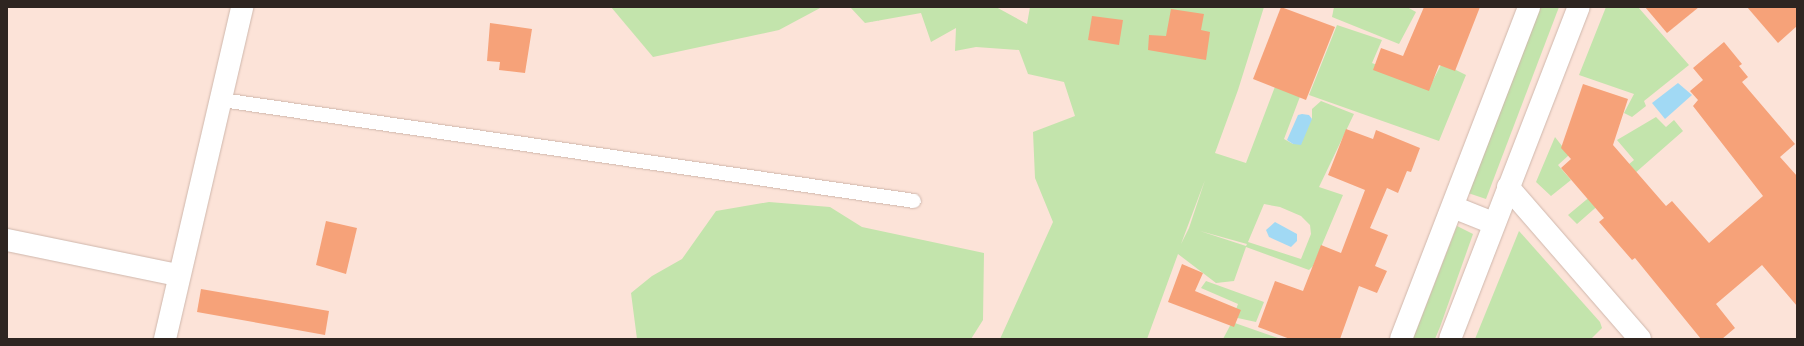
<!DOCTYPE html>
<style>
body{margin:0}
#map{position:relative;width:1804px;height:346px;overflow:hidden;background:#fce3d8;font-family:Jost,sans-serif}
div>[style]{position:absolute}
.green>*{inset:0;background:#c3e4ac}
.water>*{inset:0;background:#a1d9f4}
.building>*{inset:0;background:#f6a279}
.roads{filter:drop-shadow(0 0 1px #cfb7ac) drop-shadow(0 0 1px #cfb7ac)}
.service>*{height:14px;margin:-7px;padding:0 7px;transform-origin:7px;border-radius:7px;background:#fff}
.minor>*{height:22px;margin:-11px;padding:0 11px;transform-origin:11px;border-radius:11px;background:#fff}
.tertiary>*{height:22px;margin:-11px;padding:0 11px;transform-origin:11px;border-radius:11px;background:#fff}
span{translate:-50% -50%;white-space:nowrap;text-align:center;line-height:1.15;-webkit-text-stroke:3px #fff;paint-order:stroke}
.frame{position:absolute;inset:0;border:8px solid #2e2521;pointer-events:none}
</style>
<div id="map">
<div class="green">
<div style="clip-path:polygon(611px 7px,822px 7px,779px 30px,653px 57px)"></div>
<div style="clip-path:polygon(evenodd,850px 7px,996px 7px,1027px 24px,1030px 7px,1264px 7px,1238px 90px,1215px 153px,1246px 163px,1276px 84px,1301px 94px,1284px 139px,1293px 144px,1312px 119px,1312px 109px,1321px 101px,1354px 114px,1319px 187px,1343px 195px,1313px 266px,1309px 270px,1246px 247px,1234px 281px,1216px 283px,1178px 254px,1147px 339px,1000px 339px,1053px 222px,1035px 178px,1033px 132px,1075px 116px,1064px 82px,1028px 74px,1019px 50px,976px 47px,955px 51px,956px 28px,931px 42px,921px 13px,865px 23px,850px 7px,1205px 180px,1189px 228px,1181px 244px,1205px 180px,850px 7px,1264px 204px,1280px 207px,1301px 216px,1310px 225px,1311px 234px,1301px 259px,1248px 242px,1264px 204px,850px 7px,1200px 231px,1247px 244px,1246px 246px,1200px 231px)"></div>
<div style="clip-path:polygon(1334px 7px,1407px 7px,1416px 12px,1399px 44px,1332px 17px)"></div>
<div style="clip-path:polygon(1540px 7px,1559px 7px,1486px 199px,1468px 193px)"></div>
<div style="clip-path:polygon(1606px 7px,1638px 7px,1689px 65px,1644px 101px,1646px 106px,1632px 117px,1624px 113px,1634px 94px,1579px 75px)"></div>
<div style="clip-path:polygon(1337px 25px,1382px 40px,1372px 63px,1430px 86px,1442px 63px,1466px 75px,1439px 141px,1309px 95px)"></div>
<div style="clip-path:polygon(1656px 117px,1666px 127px,1674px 120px,1683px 131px,1577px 224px,1568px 215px,1634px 160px,1617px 140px)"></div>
<div style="clip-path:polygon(1555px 137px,1569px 155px,1558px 165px,1571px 180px,1551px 196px,1536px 182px)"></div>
<div style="clip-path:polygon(769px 202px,830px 207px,862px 227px,984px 253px,983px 320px,971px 339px,637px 339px,631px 293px,652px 276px,682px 259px,716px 211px)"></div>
<div style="clip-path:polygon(1457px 226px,1473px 234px,1440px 327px,1435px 339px,1413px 339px)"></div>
<div style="clip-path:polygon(1519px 231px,1600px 322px,1602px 328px,1591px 339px,1475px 339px)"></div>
<div style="clip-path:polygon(1206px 281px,1264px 302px,1256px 322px,1233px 317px,1238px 304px,1201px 288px)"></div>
<div style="clip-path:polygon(1232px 322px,1281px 339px,1223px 339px)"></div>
</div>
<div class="water">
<div style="clip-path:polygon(1678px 83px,1692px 95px,1665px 119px,1652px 103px)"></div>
<div style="clip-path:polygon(1302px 114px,1309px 115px,1312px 119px,1301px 145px,1293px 144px,1287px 140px,1298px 115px)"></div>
<div style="clip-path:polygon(1275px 222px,1297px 234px,1297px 241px,1291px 247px,1269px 237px,1266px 230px)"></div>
</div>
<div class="building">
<div style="clip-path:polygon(1281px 7px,1335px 27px,1306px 100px,1253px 79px)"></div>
<div style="clip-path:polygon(1424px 7px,1480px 7px,1455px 71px,1439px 65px,1429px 91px,1373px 70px,1381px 48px,1403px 56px)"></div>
<div style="clip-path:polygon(1645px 7px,1699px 7px,1667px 33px)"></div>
<div style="clip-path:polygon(1747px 7px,1797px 7px,1797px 26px,1778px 43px)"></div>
<div style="clip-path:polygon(1171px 9px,1204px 14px,1201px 30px,1210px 32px,1206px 60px,1148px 50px,1149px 35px,1166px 36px)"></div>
<div style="clip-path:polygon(1092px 16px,1123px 20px,1119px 45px,1088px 40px)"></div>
<div style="clip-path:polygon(490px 23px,532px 29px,525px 73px,499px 70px,500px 62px,487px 61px)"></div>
<div style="clip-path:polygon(1724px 42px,1742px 64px,1739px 66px,1748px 77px,1742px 82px,1795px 144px,1780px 157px,1797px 176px,1797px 306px,1762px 265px,1716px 304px,1735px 328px,1722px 339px,1701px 339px,1635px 258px,1632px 260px,1599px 222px,1604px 218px,1561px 168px,1571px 159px,1561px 148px,1583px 84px,1628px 99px,1613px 145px,1666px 206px,1672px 201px,1709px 243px,1763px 196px,1693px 106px,1698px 100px,1690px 91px,1703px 80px,1693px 68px)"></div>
<div style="clip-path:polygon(1346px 129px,1373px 139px,1376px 130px,1420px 148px,1411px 172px,1407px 171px,1398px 193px,1387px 188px,1370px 228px,1388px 235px,1375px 266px,1387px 271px,1377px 293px,1359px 286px,1340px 339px,1290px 339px,1258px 327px,1275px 281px,1303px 291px,1321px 245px,1341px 253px,1365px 190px,1328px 175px)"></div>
<div style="clip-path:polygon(326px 221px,357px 228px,346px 274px,316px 265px)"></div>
<div style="clip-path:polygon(1182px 264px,1203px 273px,1195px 291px,1241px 310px,1234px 327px,1168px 302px)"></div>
<div style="clip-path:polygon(201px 289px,329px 311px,325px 335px,197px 312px)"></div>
</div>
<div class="roads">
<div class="service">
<div style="left:222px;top:100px;width:699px;rotate:8.3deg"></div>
</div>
<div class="minor">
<div style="left:1508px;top:187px;width:201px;rotate:49deg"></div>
<div style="left:7px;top:240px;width:174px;rotate:11.6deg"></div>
</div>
<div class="tertiary">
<div style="left:1453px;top:207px;width:43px;rotate:21.8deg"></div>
<div style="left:165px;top:339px;width:341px;rotate:-76.9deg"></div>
<div style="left:1401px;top:339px;width:356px;rotate:-68.9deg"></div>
<div style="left:1450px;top:339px;width:356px;rotate:-68.8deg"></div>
</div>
</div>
<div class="frame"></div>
</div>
